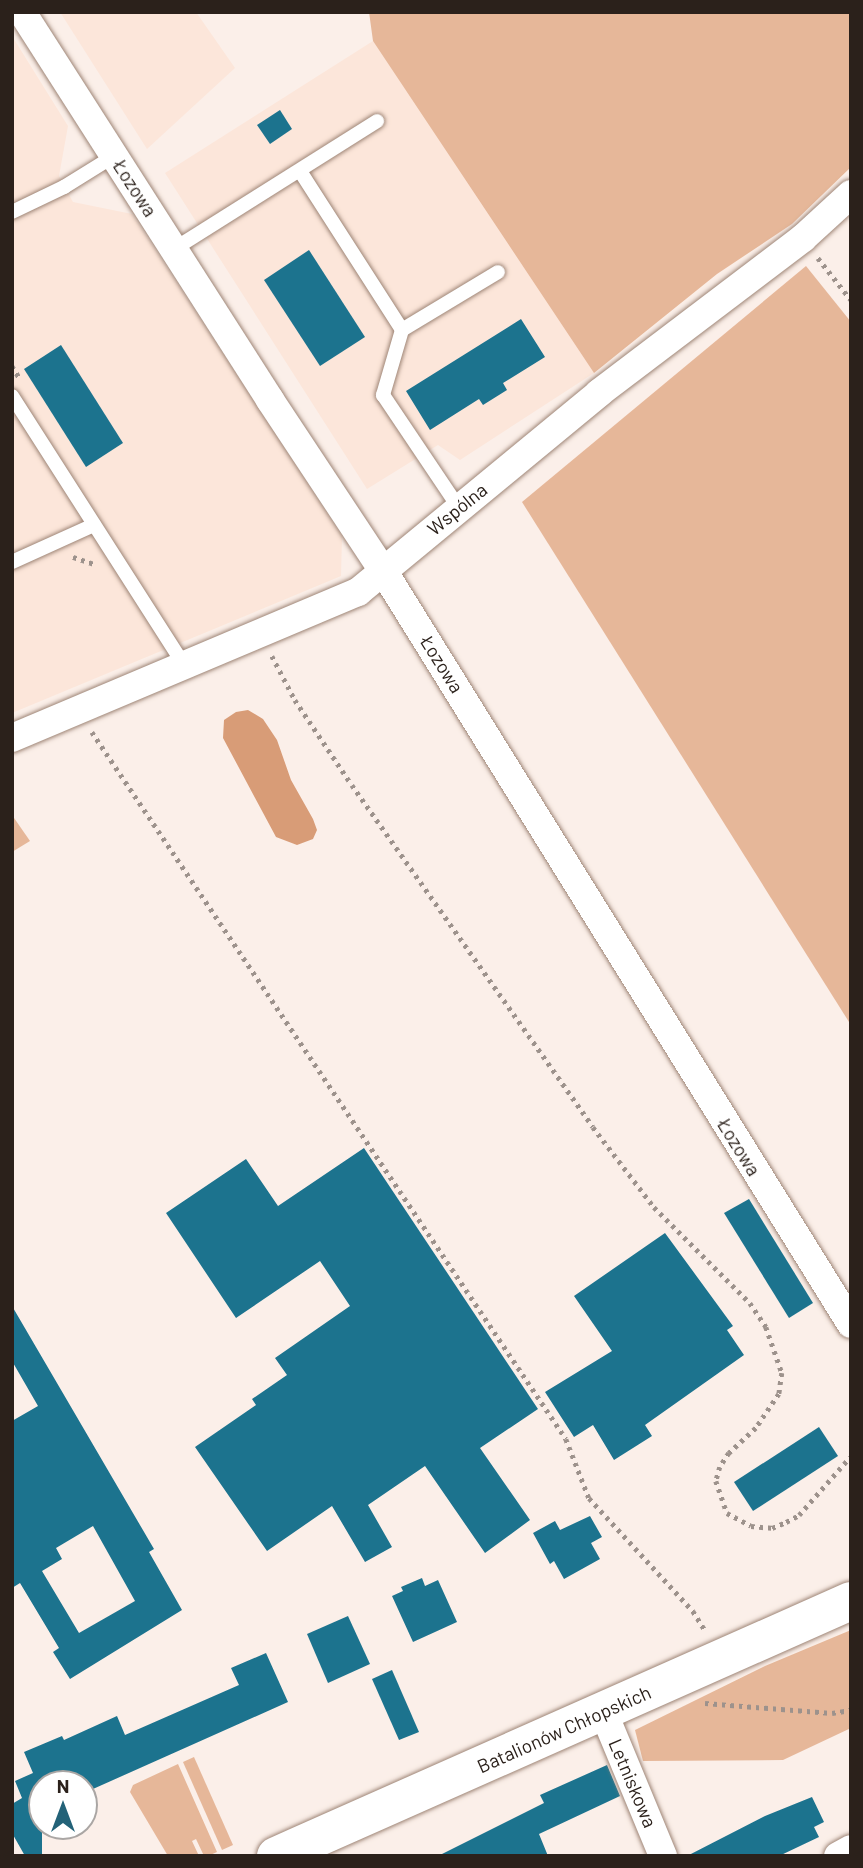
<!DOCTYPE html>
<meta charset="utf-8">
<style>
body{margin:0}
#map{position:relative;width:863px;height:1868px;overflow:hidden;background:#fbefe9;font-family:Barlow,sans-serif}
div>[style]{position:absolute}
.built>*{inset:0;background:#fce6da}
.green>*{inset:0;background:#e6b799}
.water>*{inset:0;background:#d89c77}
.building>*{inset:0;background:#1c738e}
.path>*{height:4.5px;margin-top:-2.25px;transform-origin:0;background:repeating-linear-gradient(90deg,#9d928c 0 3.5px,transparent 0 8.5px)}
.roads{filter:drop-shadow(0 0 2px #9e8576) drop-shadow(0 0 2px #9e8576)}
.lane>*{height:14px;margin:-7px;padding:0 7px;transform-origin:7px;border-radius:7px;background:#fff}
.street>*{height:28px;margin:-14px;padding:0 14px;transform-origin:14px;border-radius:14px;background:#fff}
.secondary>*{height:38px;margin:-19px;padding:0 19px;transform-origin:19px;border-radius:19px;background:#fff}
span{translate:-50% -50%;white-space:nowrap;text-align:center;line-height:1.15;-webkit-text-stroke:7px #fff;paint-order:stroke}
.street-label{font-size:19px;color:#2b211b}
.frame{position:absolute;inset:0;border:14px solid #2b211b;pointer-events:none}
.north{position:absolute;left:28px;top:1770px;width:70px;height:70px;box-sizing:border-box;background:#fff;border:2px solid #aaa6a4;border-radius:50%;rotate:0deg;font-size:19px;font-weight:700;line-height:28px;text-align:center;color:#2b211b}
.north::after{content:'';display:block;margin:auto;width:24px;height:32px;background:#236278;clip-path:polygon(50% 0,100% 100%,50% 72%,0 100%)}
</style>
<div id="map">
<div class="built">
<div style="clip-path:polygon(60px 12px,196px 12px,235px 68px,147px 149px)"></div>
<div style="clip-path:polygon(12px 36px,68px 126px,59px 176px,73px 202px,132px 214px,342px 536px,341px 576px,12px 713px)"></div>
<div style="clip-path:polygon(373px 41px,594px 373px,460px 460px,438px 445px,367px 489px,165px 173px)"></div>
</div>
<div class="green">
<div style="clip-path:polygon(369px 12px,851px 12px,851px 167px,792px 224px,717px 274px,594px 373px,373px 41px)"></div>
<div style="clip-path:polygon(806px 266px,851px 322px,849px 1022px,522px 502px)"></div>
<div style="clip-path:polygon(12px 815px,30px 841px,12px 852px)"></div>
<div style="clip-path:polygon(851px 1630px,851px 1728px,783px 1760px,643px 1761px,635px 1730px,765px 1666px)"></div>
<div style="clip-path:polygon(194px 1757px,233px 1845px,222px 1850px,183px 1762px)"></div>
<div style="clip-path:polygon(178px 1764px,217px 1852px,208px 1856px,204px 1856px,196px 1839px,192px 1841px,199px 1856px,168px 1856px,130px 1792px,133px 1785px)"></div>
</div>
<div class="water">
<div style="clip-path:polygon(248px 710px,263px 719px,277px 740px,291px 780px,313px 819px,317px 830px,313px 839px,297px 845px,276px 837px,223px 738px,224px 720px,236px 712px)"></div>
</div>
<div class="building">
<div style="clip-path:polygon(280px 110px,292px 129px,270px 144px,257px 125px)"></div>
<div style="clip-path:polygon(309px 250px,365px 337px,320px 366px,264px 280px)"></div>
<div style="clip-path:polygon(521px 319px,545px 357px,503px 383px,507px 390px,483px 405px,479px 399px,430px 430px,406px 391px)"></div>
<div style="clip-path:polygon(61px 345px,123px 443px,86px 467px,24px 369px)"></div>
<div style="clip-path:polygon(364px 1148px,538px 1409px,480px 1448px,530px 1520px,485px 1553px,425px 1466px,368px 1505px,392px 1547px,365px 1562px,332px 1506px,267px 1551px,195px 1447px,256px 1405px,252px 1399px,287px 1375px,275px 1358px,350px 1306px,320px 1261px,236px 1318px,166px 1213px,246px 1159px,278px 1206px)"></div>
<div style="clip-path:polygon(749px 1199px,813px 1303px,789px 1318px,724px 1213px)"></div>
<div style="clip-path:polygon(665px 1233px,733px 1326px,727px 1330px,744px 1355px,645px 1425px,652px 1436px,614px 1460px,593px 1425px,574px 1437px,545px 1392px,612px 1351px,574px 1296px)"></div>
<div style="clip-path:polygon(evenodd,12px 1306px,154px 1549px,149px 1552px,182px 1610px,70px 1679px,53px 1652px,59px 1648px,20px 1583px,12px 1588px,12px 1421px,38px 1406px,12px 1361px,12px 1306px,93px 1526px,135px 1601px,79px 1633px,42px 1571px,62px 1559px,56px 1548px,93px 1526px)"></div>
<div style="clip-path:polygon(819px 1427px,838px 1456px,753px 1511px,734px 1482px)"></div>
<div style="clip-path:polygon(590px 1516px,602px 1537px,591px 1543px,600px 1559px,564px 1579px,554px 1561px,550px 1564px,533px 1533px,555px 1521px,560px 1530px)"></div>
<div style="clip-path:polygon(422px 1578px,425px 1586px,438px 1580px,457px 1622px,413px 1642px,392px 1596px,403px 1591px,401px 1587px)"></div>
<div style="clip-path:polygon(348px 1616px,370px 1664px,328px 1683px,307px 1634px)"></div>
<div style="clip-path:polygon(266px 1653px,288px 1702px,84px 1793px,84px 1784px,42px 1784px,42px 1856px,25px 1856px,12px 1833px,12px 1804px,22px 1798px,15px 1781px,33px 1773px,24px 1752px,62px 1736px,64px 1740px,117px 1716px,125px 1735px,239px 1685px,231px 1668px)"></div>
<div style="clip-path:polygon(392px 1670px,419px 1732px,399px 1740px,372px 1679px)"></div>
<div style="clip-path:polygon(607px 1765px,620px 1796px,539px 1834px,548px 1856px,438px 1856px,544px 1803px,540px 1795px)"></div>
<div style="clip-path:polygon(812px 1797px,824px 1822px,814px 1827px,819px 1837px,779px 1856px,687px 1856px,765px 1816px)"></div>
</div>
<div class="path">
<div style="left:818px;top:258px;width:53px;rotate:51.8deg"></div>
<div style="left:12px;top:366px;width:13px;rotate:58deg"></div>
<div style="left:73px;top:557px;width:22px;rotate:18deg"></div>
<div style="left:272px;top:656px;width:50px;rotate:62.4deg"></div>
<div style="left:295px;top:700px;width:102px;rotate:56.2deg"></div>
<div style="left:352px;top:785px;width:418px;rotate:54.8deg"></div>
<div style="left:593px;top:1127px;width:101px;rotate:52.7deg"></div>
<div style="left:654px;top:1207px;width:136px;rotate:45deg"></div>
<div style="left:750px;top:1303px;width:29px;rotate:56deg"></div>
<div style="left:766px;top:1327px;width:49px;rotate:70.8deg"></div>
<div style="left:782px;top:1373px;width:21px;rotate:98deg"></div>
<div style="left:779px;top:1394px;width:41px;rotate:124.1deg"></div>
<div style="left:756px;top:1428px;width:37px;rotate:137deg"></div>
<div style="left:729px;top:1453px;width:17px;rotate:123deg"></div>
<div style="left:720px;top:1467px;width:15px;rotate:106deg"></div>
<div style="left:716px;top:1481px;width:34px;rotate:71deg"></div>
<div style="left:727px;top:1513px;width:27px;rotate:28deg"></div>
<div style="left:751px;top:1526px;width:21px;rotate:5deg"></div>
<div style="left:772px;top:1528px;width:15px;rotate:-23deg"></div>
<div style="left:786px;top:1522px;width:15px;rotate:-28deg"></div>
<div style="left:799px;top:1515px;width:77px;rotate:-48.7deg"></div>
<div style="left:92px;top:732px;width:851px;rotate:56.16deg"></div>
<div style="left:566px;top:1439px;width:63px;rotate:68.7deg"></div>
<div style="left:589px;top:1498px;width:154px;rotate:47.4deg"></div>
<div style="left:693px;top:1611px;width:22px;rotate:58deg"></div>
<div style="left:705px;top:1703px;width:127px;rotate:4.5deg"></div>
<div style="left:832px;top:1713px;width:19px;rotate:-9deg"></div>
</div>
<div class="roads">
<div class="lane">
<div style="left:300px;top:171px;width:189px;rotate:57.3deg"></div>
<div style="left:402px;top:330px;width:68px;rotate:106.3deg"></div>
<div style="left:383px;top:395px;width:136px;rotate:56.1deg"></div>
<div style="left:12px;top:212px;width:58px;rotate:-25.7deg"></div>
<div style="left:64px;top:187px;width:59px;rotate:-31.8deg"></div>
<div style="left:174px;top:249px;width:240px;rotate:-32.2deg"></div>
<div style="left:402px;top:330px;width:112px;rotate:-31.1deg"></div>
<div style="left:12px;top:396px;width:322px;rotate:57.4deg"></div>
<div style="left:12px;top:562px;width:90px;rotate:-24.3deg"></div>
</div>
<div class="street">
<div style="left:22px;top:12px;width:460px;rotate:57.4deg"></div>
<div style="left:270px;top:400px;width:206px;rotate:56.5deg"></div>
<div style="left:384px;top:572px;width:885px;rotate:58.16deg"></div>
<div style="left:12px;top:738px;width:376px;rotate:-22.9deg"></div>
<div style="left:358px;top:592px;width:313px;rotate:-39.5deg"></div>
<div style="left:599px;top:393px;width:256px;rotate:-37.2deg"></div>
<div style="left:803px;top:238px;width:65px;rotate:-42.5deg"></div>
<div style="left:603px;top:1711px;width:157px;rotate:67.5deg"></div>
<div style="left:838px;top:1856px;width:15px;rotate:-28deg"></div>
</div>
<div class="secondary">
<div style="left:276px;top:1856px;width:629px;rotate:-23.92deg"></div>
</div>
</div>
<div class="street-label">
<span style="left:135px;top:188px;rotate:57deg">Łozowa</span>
<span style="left:457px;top:509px;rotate:-39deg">Wspólna</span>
<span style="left:442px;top:664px;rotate:58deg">Łozowa</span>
<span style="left:739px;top:1147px;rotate:58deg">Łozowa</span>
<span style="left:564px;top:1729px;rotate:-24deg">Batalionów Chłopskich</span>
<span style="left:633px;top:1783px;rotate:67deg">Letniskowa</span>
</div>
<div class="frame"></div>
<div class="north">N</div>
</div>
